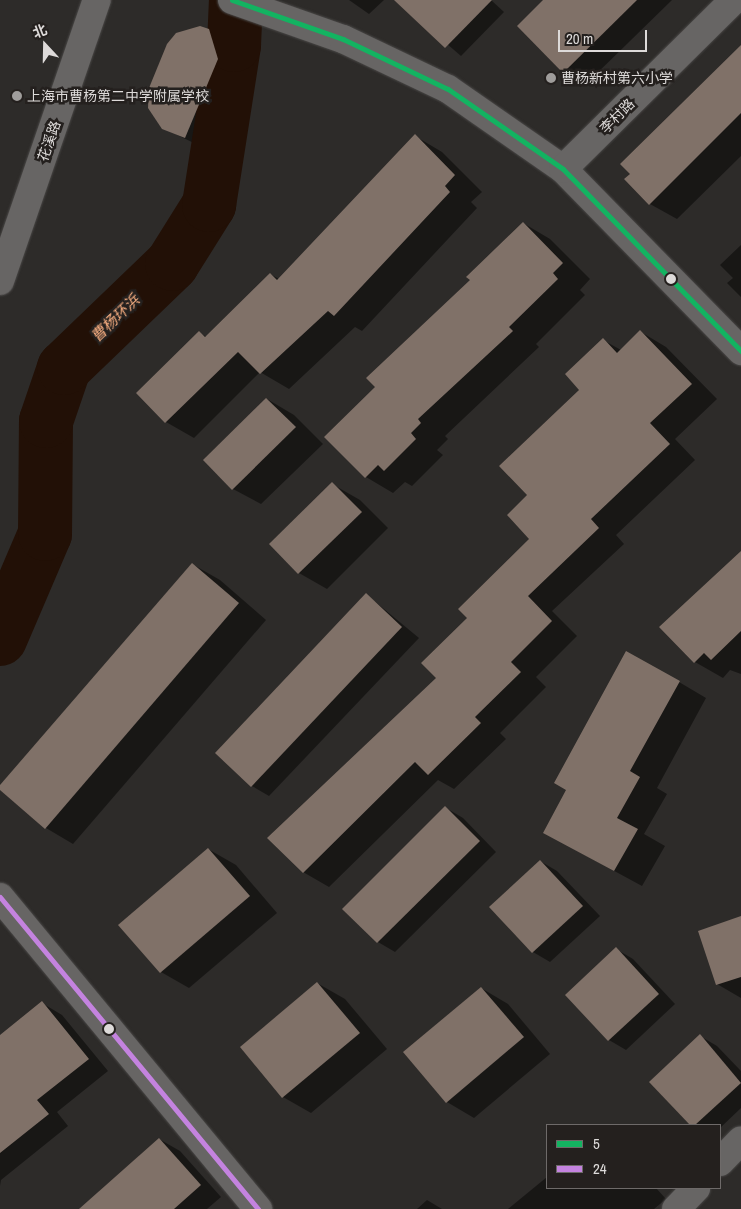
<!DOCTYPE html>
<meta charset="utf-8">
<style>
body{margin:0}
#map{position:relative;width:741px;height:1209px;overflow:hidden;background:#2d2b29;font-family:"Archivo Narrow","Noto Sans SC",sans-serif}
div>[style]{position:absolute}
.shadow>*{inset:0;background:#0007}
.river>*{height:54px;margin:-27px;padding:0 27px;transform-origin:27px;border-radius:27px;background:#221006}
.building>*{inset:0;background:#807168}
.roads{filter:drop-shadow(0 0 1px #494746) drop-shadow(0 0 1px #494746)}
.minor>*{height:28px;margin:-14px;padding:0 14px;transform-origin:14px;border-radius:14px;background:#676564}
.bus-1>*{height:5px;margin:-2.5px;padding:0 2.5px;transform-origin:2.5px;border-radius:2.5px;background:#13b361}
.bus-2>*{height:5px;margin:-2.5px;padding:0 2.5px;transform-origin:2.5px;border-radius:2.5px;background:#c483df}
.dots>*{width:14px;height:14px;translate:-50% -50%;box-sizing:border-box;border:2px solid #24201e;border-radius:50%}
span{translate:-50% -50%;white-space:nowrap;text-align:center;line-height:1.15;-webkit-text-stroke:5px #24201e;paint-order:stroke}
.poi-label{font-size:14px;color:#dddad9}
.left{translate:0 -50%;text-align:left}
.street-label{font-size:14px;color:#dddad9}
.water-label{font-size:15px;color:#fdb284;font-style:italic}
.legend{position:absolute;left:546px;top:1124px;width:175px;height:65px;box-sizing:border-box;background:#24201e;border:1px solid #6e6a69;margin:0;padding:6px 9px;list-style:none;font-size:15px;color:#dddad9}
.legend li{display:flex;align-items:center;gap:10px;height:25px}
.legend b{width:25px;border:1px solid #6e6a69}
.north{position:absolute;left:20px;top:20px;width:50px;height:50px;-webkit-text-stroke:4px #24201e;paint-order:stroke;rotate:339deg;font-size:14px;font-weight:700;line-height:20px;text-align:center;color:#dddad9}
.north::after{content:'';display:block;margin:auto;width:18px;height:22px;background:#dddad9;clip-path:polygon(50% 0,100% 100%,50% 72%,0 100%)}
.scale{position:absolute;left:558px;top:30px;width:89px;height:22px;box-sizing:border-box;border:2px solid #dddad9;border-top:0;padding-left:6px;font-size:15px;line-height:18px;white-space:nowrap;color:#dddad9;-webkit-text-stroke:4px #24201e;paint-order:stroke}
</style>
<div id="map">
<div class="shadow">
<div style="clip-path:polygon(349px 0,384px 0,369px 14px)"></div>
<div style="clip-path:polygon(396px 0,491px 0,504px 12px,461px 56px)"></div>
<div style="clip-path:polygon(545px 0,672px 0,586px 84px,563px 72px)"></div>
<div style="clip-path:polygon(208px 30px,226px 40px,235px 69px,202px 147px,163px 128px)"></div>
<div style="clip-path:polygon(741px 46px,741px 156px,677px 219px,650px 204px,632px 174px)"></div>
<div style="clip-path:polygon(415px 136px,442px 152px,482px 192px,471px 202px,477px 208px,362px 331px,355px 327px,289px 389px,260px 372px,194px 438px,166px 422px,199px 333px,207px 337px,270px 274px,279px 279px)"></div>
<div style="clip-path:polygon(523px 223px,550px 239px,590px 279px,580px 290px,585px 295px,536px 344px,539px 347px,445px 436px,448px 439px,437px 450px,443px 455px,412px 486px,405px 482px,393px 493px,366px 477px,377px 387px)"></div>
<div style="clip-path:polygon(741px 245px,741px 297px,727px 283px,733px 278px,720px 265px)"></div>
<div style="clip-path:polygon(641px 332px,666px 347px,717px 399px,675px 439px,695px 460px,616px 535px,624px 544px,552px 611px,577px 636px,536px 677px,546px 687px,500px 733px,506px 739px,454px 789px,438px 780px,329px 887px,303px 872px,437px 678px,469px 618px,531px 539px,529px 495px,603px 340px,621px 350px)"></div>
<div style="clip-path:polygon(267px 399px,294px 415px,323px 444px,261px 504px,233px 489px)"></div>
<div style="clip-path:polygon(332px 484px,360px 500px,388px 528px,327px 589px,299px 573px,271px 544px)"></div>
<div style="clip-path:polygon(741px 554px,741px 674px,730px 670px,723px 678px,695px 662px,661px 627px)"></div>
<div style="clip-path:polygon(192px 564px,220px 580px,266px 620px,73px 844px,46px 828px,0 787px)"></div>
<div style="clip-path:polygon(367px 595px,419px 638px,269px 796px,252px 786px)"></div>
<div style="clip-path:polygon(679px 682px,706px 698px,657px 788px,667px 794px,644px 834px,665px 846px,642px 886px,572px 848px,568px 790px)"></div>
<div style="clip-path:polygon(446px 808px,463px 818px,496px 852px,395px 952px,378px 942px,344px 909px)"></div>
<div style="clip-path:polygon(208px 849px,236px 865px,277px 913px,189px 988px,161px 972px,120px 925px)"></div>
<div style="clip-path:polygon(540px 861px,557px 871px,600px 916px,550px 962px,533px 952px,491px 907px)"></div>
<div style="clip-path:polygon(741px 917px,741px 998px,717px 984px)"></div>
<div style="clip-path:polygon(616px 949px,633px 959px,675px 1004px,626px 1050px,609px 1040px)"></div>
<div style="clip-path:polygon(317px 983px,345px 999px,387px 1049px,311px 1113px,283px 1097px)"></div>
<div style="clip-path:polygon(481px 988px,508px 1004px,550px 1054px,474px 1118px,447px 1102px)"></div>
<div style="clip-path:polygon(42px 1003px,62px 1015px,108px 1071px,57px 1112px,68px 1126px,1px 1180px,0 1186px,0 1036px)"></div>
<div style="clip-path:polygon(700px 1036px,717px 1046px,741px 1071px,741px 1108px,720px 1128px,691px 1125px,650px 1082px)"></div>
<div style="clip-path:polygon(159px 1139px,180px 1151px,221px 1197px,207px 1209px,81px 1209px)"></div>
<div style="clip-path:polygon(547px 1177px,547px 1188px,656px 1188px,666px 1199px,654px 1209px,508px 1209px)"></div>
<div style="clip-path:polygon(427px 1200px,442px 1209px,417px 1209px)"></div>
</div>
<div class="river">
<div style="left:0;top:639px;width:114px;rotate:-66.8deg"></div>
<div style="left:45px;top:534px;width:113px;rotate:-89.5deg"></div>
<div style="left:46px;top:421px;width:56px;rotate:-71.2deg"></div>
<div style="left:64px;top:368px;width:150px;rotate:-43.9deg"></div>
<div style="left:172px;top:264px;width:70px;rotate:-57.9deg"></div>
<div style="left:209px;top:205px;width:162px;rotate:-81.1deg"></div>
<div style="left:234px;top:45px;width:45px;rotate:-87.5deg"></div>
</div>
<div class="building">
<div style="clip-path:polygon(394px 0,492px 0,445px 48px)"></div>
<div style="clip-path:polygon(543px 0,637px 0,563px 73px,517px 26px)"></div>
<div style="clip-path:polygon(200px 26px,209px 29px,218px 59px,185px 138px,162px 129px,148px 108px,149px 88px,167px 44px,176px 33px)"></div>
<div style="clip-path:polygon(741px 45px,741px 113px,649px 205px,624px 179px,630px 174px,620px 164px)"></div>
<div style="clip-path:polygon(415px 134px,455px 175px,445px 186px,450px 192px,334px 316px,328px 311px,260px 374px,238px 352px,165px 423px,136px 393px,199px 331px,205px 337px,270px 273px,277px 280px)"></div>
<div style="clip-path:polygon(523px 222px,563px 263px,553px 273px,558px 279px,509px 327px,513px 331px,418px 419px,421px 423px,411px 433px,416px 439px,384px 471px,378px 465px,365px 478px,324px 437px,375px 387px,366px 378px,470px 280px,466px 277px)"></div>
<div style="clip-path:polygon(640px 330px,692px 384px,650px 423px,670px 444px,591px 519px,599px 528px,528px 596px,552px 621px,511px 662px,521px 672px,475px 717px,481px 723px,428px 775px,415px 762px,303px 873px,267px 838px,436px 678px,421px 663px,467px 618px,458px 609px,529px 539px,507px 515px,527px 495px,499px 466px,579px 390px,565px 374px,603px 338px,617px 353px)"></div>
<div style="clip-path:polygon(266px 398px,296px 427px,232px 490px,203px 460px)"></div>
<div style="clip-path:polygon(332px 482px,362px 512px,298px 574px,269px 544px)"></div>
<div style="clip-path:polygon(741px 551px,741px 631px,711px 660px,704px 653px,694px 663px,659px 627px)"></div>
<div style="clip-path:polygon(192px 563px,239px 603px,45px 829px,0 790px,0 785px)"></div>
<div style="clip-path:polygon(366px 593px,402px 627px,251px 787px,215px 753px)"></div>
<div style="clip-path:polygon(626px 651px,680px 681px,630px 771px,640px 777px,617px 818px,638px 829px,614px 871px,543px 833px,566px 790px,554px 783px)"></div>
<div style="clip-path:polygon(445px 806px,480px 841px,377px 943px,342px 909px)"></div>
<div style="clip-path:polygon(208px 848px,250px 896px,160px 973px,118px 925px)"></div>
<div style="clip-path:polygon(540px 860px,583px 906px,532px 953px,489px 907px)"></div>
<div style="clip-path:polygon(741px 916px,741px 977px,716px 985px,698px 931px)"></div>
<div style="clip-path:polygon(616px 947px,659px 994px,608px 1041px,565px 995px)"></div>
<div style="clip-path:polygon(317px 982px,360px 1033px,282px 1098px,240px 1047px)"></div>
<div style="clip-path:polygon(481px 987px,524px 1037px,446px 1103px,403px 1052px)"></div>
<div style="clip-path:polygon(42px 1001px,89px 1059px,37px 1100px,49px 1114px,0 1153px,0 1035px)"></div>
<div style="clip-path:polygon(700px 1034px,741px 1083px,695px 1125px,690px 1125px,649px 1082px)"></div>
<div style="clip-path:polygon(159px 1138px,201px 1185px,174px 1209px,79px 1209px)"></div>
</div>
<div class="roads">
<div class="minor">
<div style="left:232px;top:0;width:118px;rotate:19.4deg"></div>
<div style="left:343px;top:39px;width:116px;rotate:25.5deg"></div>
<div style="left:448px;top:89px;width:140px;rotate:34.8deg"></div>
<div style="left:563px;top:169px;width:255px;rotate:45.6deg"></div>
<div style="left:563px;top:169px;width:240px;rotate:-44.7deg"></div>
<div style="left:0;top:281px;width:297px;rotate:-71deg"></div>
<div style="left:0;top:897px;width:405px;rotate:50.4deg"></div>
<div style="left:720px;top:1162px;width:30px;rotate:-46deg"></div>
<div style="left:676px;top:1209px;width:29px;rotate:-46deg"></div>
</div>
</div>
<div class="bus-1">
<div style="left:232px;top:0;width:118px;rotate:19.4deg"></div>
<div style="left:343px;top:39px;width:116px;rotate:25.5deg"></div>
<div style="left:448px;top:89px;width:140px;rotate:34.8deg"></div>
<div style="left:563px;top:169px;width:255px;rotate:45.6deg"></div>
</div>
<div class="bus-2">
<div style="left:0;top:897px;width:405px;rotate:50.4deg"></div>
</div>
<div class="dots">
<div style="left:551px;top:78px;background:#9f9d9b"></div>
<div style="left:17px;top:96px;background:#9f9d9b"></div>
<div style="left:671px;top:279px;background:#dddad9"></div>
<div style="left:109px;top:1029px;background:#dddad9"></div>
</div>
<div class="poi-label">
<span class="left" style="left:561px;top:78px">曹杨新村第六小学</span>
<span class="left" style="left:27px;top:96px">上海市曹杨第二中学附属学校</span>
</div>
<div class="street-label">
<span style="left:617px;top:116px;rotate:-45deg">李村路</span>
<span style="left:49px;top:141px;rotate:-71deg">花溪路</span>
</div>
<div class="water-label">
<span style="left:115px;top:318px;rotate:-44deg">曹杨环浜</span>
</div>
<ul class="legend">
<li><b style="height:6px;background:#13b361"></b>5</li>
<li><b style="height:6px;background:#c483df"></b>24</li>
</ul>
<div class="north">北</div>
<div class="scale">20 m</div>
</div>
